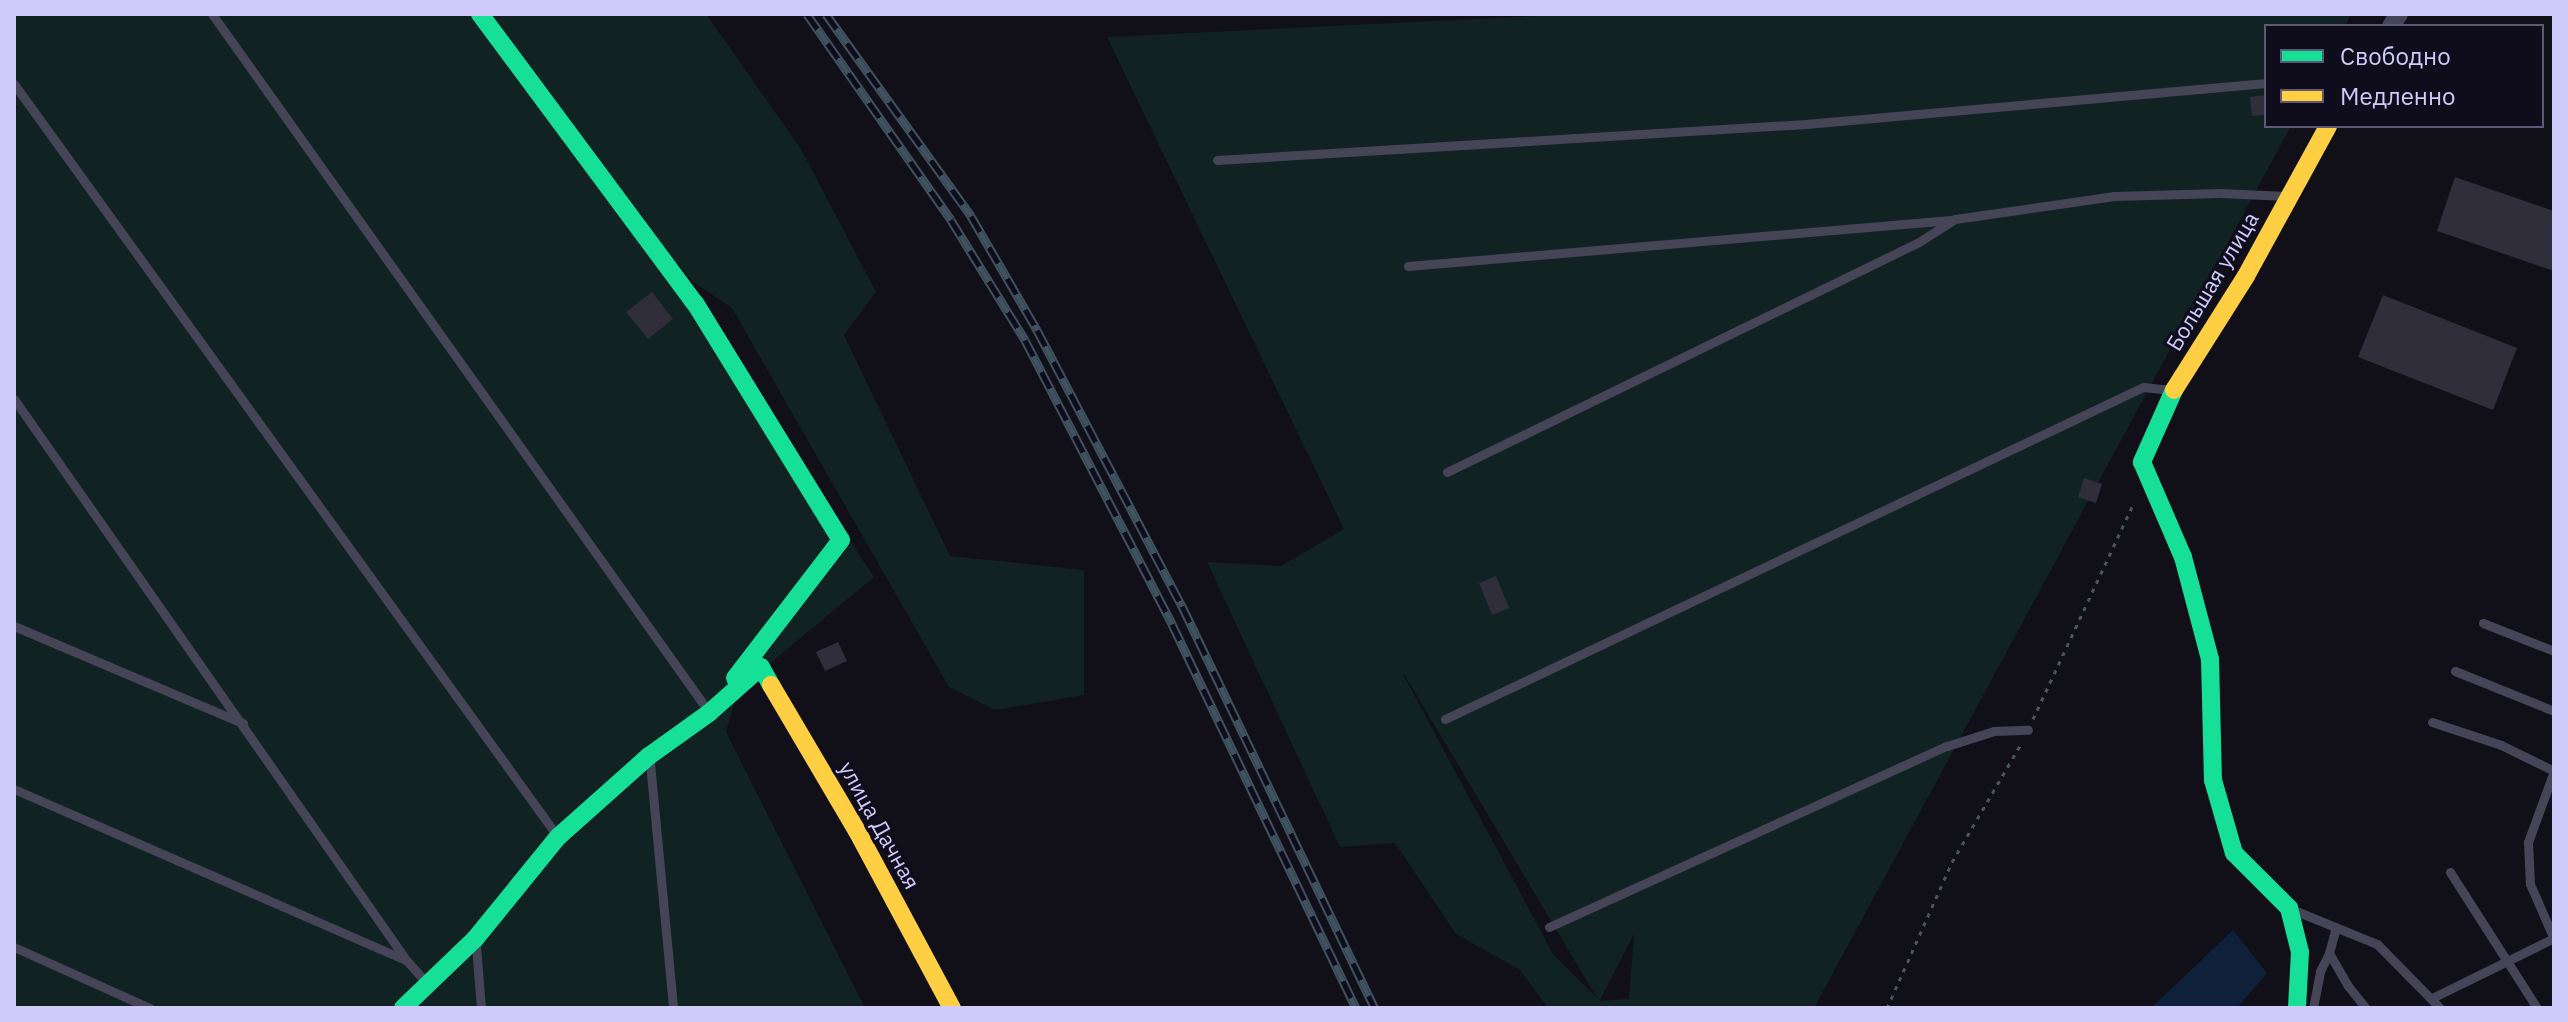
<!DOCTYPE html>
<meta charset="utf-8">
<style>
body{margin:0}
#map{position:relative;width:2568px;height:1022px;overflow:hidden;background:#111018;font-family:"IBM Plex Sans",sans-serif}
div>[style]{position:absolute}
.green>*{inset:0;background:#102222}
.water>*{inset:0;background:#0f203a}
.building>*{inset:0;background:#2f2e3a}
.path>*{height:3px;margin-top:-1.5px;transform-origin:0;background:repeating-linear-gradient(90deg,#485560 0 4px,transparent 0 10px)}
.lane>*{height:9px;margin:-4.5px;padding:0 4.5px;transform-origin:4.5px;border-radius:4.5px;background:#464558}
.street>*{height:18px;margin:-9px;padding:0 9px;transform-origin:9px;border-radius:9px;background:#464558}
.fast>*{height:18px;margin:-9px;padding:0 9px;transform-origin:9px;border-radius:9px;background:#16e098}
.slow>*{height:18px;margin:-9px;padding:0 9px;transform-origin:9px;border-radius:9px;background:#ffcf43}
.rail>*{height:9px;margin-top:-4.5px;transform-origin:0;background:repeating-linear-gradient(90deg,#0f0d1b 0 18px,#3f525f 0 36px);box-sizing:border-box;border-block:2px solid #3f525f}
span{translate:-50% -50%;white-space:nowrap;text-align:center;line-height:1.15;-webkit-text-stroke:6px #0f0d1b;paint-order:stroke}
.street-label{font-size:22px;color:#d0cbfb}
.frame{position:absolute;inset:0;border:16px solid #d0cbfb;pointer-events:none}
.legend{position:absolute;left:2264px;top:24px;width:280px;height:104px;box-sizing:border-box;background:#0f0d1b;border:2px solid #5c5975;margin:0;padding:10px 14px;list-style:none;font-size:24px;color:#d0cbfb}
.legend li{display:flex;align-items:center;gap:16px;height:40px}
.legend b{width:40px;border:2px solid #5c5975}
</style>
<div id="map">
<div class="green">
<div style="clip-path:polygon(14px 14px,706px 14px,801px 149px,876px 292px,844px 335px,950px 556px,1084px 570px,1084px 695px,995px 710px,949px 687px,732px 308px,692px 281px,620px 195px,874px 577px,738px 690px,726px 732px,865px 1008px,14px 1008px)"></div>
<div style="clip-path:polygon(evenodd,1577px 14px,2351px 14px,2345px 26px,2266px 26px,2266px 126px,2291px 126px,1814px 1008px,1548px 1008px,1520px 970px,1456px 934px,1395px 843px,1340px 847px,1207px 562px,1281px 566px,1344px 529px,1107px 37px,1577px 14px,1403px 674px,1404px 674px,1597px 998px,1553px 954px,1403px 674px,1577px 14px,1634px 934px,1629px 999px,1600px 1001px,1600px 1000px,1634px 934px)"></div>
</div>
<div class="water">
<div style="clip-path:polygon(2233px 930px,2267px 973px,2237px 1008px,2151px 1008px)"></div>
</div>
<div class="building">
<div style="clip-path:polygon(2266px 95px,2266px 115px,2252px 116px,2250px 97px)"></div>
<div style="clip-path:polygon(2455px 177px,2554px 211px,2554px 271px,2437px 231px)"></div>
<div style="clip-path:polygon(652px 292px,673px 319px,648px 339px,626px 312px)"></div>
<div style="clip-path:polygon(2383px 295px,2517px 348px,2493px 410px,2358px 357px)"></div>
<div style="clip-path:polygon(2084px 478px,2102px 484px,2096px 503px,2078px 497px)"></div>
<div style="clip-path:polygon(1496px 576px,1509px 608px,1492px 615px,1479px 583px)"></div>
<div style="clip-path:polygon(838px 642px,847px 661px,825px 671px,816px 652px)"></div>
</div>
<div class="path">
<div style="left:2033px;top:719px;width:239px;rotate:-65deg"></div>
<div style="left:1887px;top:1008px;width:160px;rotate:-66deg"></div>
<div style="left:1952px;top:862px;width:137px;rotate:-59.7deg"></div>
</div>
<div class="lane">
<div style="left:212px;top:14px;width:857px;rotate:54.55deg"></div>
<div style="left:14px;top:84px;width:925px;rotate:54.15deg"></div>
<div style="left:1217px;top:160px;width:590px;rotate:-3.5deg"></div>
<div style="left:1806px;top:124px;width:462px;rotate:-5.1deg"></div>
<div style="left:1408px;top:266px;width:545px;rotate:-4.84deg"></div>
<div style="left:14px;top:399px;width:686px;rotate:55.04deg"></div>
<div style="left:407px;top:961px;width:28px;rotate:48deg"></div>
<div style="left:1447px;top:472px;width:525px;rotate:-25.98deg"></div>
<div style="left:1919px;top:242px;width:43px;rotate:-32.6deg"></div>
<div style="left:1955px;top:219px;width:161px;rotate:-8.2deg"></div>
<div style="left:2114px;top:196px;width:106px;rotate:-1.6deg"></div>
<div style="left:2220px;top:193px;width:66px;rotate:2.6deg"></div>
<div style="left:2483px;top:623px;width:76px;rotate:21.5deg"></div>
<div style="left:14px;top:626px;width:249px;rotate:23deg"></div>
<div style="left:2455px;top:671px;width:107px;rotate:22deg"></div>
<div style="left:1445px;top:719px;width:773px;rotate:-25.44deg"></div>
<div style="left:2143px;top:387px;width:28px;rotate:6deg"></div>
<div style="left:2432px;top:722px;width:73px;rotate:18.4deg"></div>
<div style="left:2501px;top:745px;width:59px;rotate:26.1deg"></div>
<div style="left:650px;top:763px;width:246px;rotate:84.6deg"></div>
<div style="left:2554px;top:771px;width:76px;rotate:110.1deg"></div>
<div style="left:2528px;top:842px;width:42px;rotate:87.3deg"></div>
<div style="left:2530px;top:884px;width:60px;rotate:66.4deg"></div>
<div style="left:14px;top:789px;width:429px;rotate:23.6deg"></div>
<div style="left:2450px;top:872px;width:161px;rotate:57.4deg"></div>
<div style="left:2296px;top:911px;width:87px;rotate:22.2deg"></div>
<div style="left:2377px;top:944px;width:90px;rotate:45.5deg"></div>
<div style="left:1549px;top:927px;width:437px;rotate:-24.5deg"></div>
<div style="left:1947px;top:746px;width:49px;rotate:-17.7deg"></div>
<div style="left:1994px;top:731px;width:34px;rotate:-2deg"></div>
<div style="left:2336px;top:927px;width:27px;rotate:105deg"></div>
<div style="left:2329px;top:953px;width:38px;rotate:60deg"></div>
<div style="left:2348px;top:986px;width:28px;rotate:51deg"></div>
<div style="left:476px;top:946px;width:62px;rotate:85.4deg"></div>
<div style="left:14px;top:947px;width:149px;rotate:24.2deg"></div>
<div style="left:2432px;top:998px;width:136px;rotate:-26.2deg"></div>
<div style="left:2313px;top:1008px;width:38px;rotate:-79deg"></div>
<div style="left:2320px;top:971px;width:20px;rotate:-63deg"></div>
</div>
<div class="street">
<div style="left:2391px;top:26px;width:14px;rotate:-56deg"></div>
</div>
<div class="fast">
<div style="left:480px;top:14px;width:360px;rotate:53.4deg"></div>
<div style="left:695px;top:303px;width:278px;rotate:58.4deg"></div>
<div style="left:841px;top:540px;width:174px;rotate:127.5deg"></div>
<div style="left:2174px;top:390px;width:79px;rotate:114deg"></div>
<div style="left:2142px;top:462px;width:103px;rotate:66.7deg"></div>
<div style="left:2183px;top:557px;width:106px;rotate:75.2deg"></div>
<div style="left:2210px;top:659px;width:121px;rotate:88.6deg"></div>
<div style="left:2213px;top:780px;width:76px;rotate:74deg"></div>
<div style="left:2234px;top:853px;width:78px;rotate:45deg"></div>
<div style="left:2289px;top:908px;width:45px;rotate:76deg"></div>
<div style="left:2300px;top:952px;width:56px;rotate:93.1deg"></div>
<div style="left:403px;top:1008px;width:100px;rotate:-43.8deg"></div>
<div style="left:475px;top:939px;width:132px;rotate:-50.9deg"></div>
<div style="left:558px;top:837px;width:122px;rotate:-41.7deg"></div>
<div style="left:649px;top:756px;width:74px;rotate:-35.6deg"></div>
<div style="left:709px;top:713px;width:69px;rotate:-41.5deg"></div>
<div style="left:761px;top:667px;width:21px;rotate:61deg"></div>
</div>
<div class="slow">
<div style="left:2174px;top:390px;width:135px;rotate:-57.7deg"></div>
<div style="left:2246px;top:276px;width:171px;rotate:-61.3deg"></div>
<div style="left:771px;top:685px;width:169px;rotate:59.5deg"></div>
<div style="left:857px;top:831px;width:201px;rotate:61.8deg"></div>
</div>
<div class="rail">
<div style="left:807px;top:14px;width:251px;rotate:55deg"></div>
<div style="left:951px;top:220px;width:141px;rotate:58.3deg"></div>
<div style="left:1025px;top:340px;width:320px;rotate:62.6deg"></div>
<div style="left:1172px;top:624px;width:426px;rotate:64.4deg"></div>
<div style="left:826px;top:14px;width:249px;rotate:54.3deg"></div>
<div style="left:971px;top:216px;width:132px;rotate:59.9deg"></div>
<div style="left:1037px;top:330px;width:312px;rotate:62.3deg"></div>
<div style="left:1182px;top:606px;width:446px;rotate:64.4deg"></div>
</div>
<div class="street-label">
<span style="left:2212px;top:281px;rotate:-59deg">Большая улица</span>
<span style="left:880px;top:825px;rotate:61deg">улица Дачная</span>
</div>
<div class="frame"></div>
<ul class="legend">
<li><b style="height:10px;background:#16e098"></b>Свободно</li>
<li><b style="height:10px;background:#ffcf43"></b>Медленно</li>
</ul>
</div>
